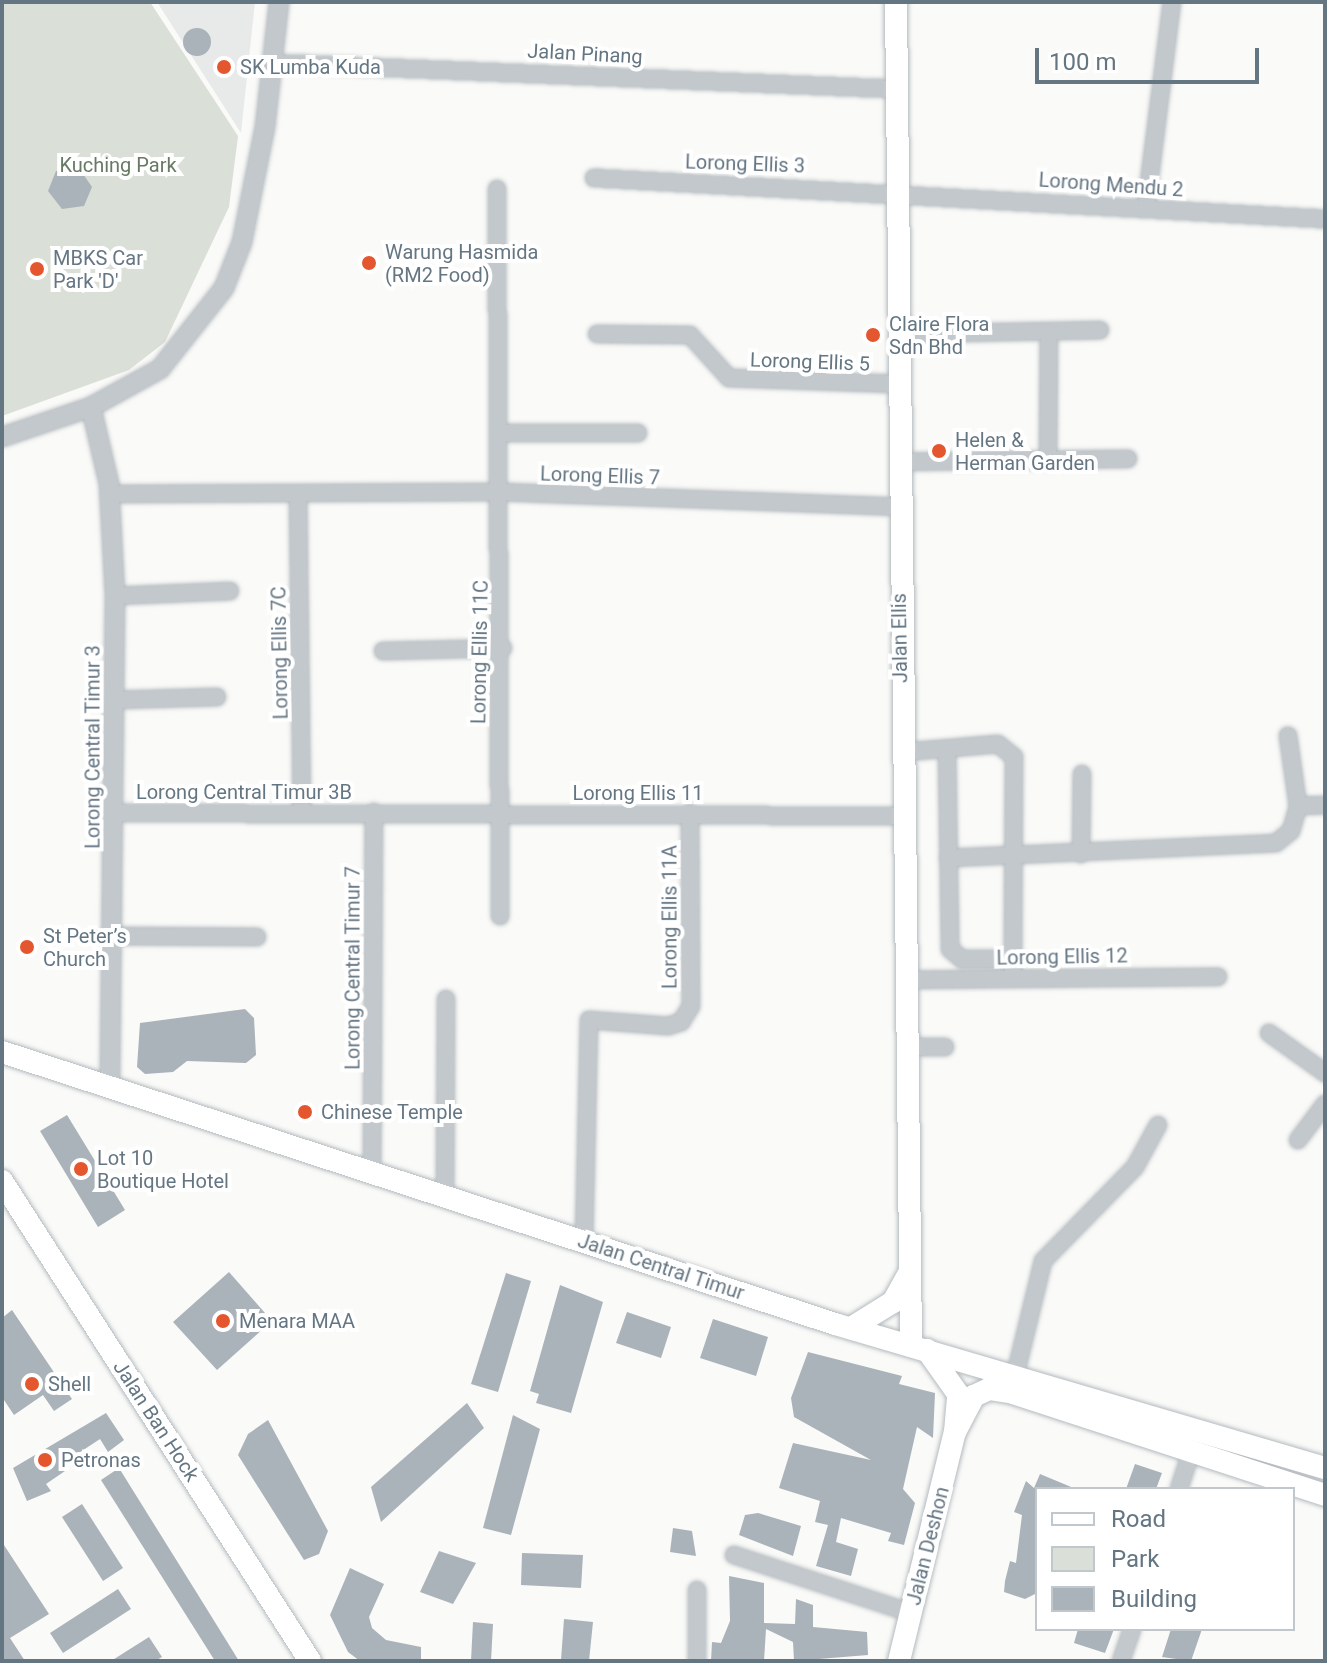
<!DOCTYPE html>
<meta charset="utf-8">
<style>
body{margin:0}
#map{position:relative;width:1327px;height:1663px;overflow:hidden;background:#fafaf8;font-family:Roboto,sans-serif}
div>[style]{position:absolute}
.built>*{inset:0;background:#e8e9e9}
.green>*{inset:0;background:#dadfd7}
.building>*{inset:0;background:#aab3b9}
.round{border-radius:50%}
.roads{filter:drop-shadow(0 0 2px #b3babf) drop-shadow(0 0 2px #b3babf)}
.minor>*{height:16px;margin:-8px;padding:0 8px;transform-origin:8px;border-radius:8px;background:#c3c8cc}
.tertiary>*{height:18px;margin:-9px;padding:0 9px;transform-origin:9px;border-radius:9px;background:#c3c8cc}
.secondary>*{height:22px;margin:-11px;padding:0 11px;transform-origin:11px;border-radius:11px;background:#fff}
.dots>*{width:22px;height:22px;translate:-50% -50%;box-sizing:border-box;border:4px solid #fff;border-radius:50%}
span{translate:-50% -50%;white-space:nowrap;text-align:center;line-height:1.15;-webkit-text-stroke:8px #fff;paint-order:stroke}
.street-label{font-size:20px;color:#657683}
.poi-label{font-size:20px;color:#657683}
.left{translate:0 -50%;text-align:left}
.park-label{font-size:20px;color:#687a64}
.frame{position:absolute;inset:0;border:4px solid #657683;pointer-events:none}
.legend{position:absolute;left:1035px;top:1487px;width:260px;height:144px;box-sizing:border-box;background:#fff;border:2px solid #c1c8cd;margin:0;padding:10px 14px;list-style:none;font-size:24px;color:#657683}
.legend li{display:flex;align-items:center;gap:16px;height:40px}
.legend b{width:40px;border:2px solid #c1c8cd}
.scale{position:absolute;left:1035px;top:48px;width:224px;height:36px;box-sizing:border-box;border:4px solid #657683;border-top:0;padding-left:10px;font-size:24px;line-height:28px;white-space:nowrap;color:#657683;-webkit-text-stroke:6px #fff;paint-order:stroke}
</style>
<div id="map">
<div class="built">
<div style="clip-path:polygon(157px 2px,255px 2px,241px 133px)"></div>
</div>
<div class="green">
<div style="clip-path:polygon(2px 2px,150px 2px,238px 136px,229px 207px,165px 342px,129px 370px,2px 416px)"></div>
</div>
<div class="building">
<div class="round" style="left:183px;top:28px;width:28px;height:28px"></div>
<div style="clip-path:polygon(79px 168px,92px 187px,84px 206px,62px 209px,48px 191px,56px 171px)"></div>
<div style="clip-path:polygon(245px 1009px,254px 1018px,256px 1055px,246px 1063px,187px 1061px,173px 1072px,145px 1074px,137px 1067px,140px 1023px)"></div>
<div style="clip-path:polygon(67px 1115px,125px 1210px,98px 1227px,40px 1131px)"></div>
<div style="clip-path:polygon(229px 1272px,272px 1321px,217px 1370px,173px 1322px)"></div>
<div style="clip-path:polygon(506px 1273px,531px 1281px,498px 1392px,471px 1384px)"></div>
<div style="clip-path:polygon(560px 1285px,603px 1302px,571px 1413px,536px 1403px,539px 1394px,530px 1391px)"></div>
<div style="clip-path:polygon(12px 1310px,72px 1399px,54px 1411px,43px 1395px,14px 1415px,2px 1397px,2px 1318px)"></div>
<div style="clip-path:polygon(627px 1312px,671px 1327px,661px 1358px,616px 1343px)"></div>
<div style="clip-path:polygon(713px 1319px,768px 1337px,756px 1376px,700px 1358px)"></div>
<div style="clip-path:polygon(808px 1352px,902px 1376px,899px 1384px,935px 1393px,933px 1438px,917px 1427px,903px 1489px,915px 1503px,904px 1545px,888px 1541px,891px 1533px,841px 1518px,836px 1542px,858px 1549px,851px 1576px,816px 1566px,828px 1525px,815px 1522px,820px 1501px,779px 1488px,793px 1443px,871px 1460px,794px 1417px,791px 1398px)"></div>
<div style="clip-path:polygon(467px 1403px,484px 1428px,381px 1522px,371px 1487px)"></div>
<div style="clip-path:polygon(106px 1413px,124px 1440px,108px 1452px,100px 1439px,62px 1464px,65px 1471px,46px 1484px,51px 1491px,27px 1501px,13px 1468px)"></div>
<div style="clip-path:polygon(513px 1415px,540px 1429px,511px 1535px,483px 1528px)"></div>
<div style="clip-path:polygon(268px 1420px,328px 1531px,319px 1554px,304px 1560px,238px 1455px,248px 1434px)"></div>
<div style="clip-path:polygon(1135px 1464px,1162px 1473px,1156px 1489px,1126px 1489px)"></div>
<div style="clip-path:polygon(119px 1468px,195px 1590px,239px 1661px,215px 1661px,174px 1596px,101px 1480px)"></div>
<div style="clip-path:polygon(1040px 1474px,1076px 1489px,1035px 1489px,1037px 1593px,1025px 1599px,1004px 1592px,1005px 1581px,1010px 1561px,1016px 1563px,1022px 1515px,1014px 1512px,1026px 1481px,1034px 1488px)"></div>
<div style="clip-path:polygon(82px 1504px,123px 1568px,103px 1581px,62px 1517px)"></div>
<div style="clip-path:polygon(758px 1513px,801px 1526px,793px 1556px,739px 1535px,745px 1515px)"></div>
<div style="clip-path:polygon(673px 1528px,692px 1531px,696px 1556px,670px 1552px)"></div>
<div style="clip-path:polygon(2px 1542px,49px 1614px,10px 1638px,25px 1661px,2px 1661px)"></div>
<div style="clip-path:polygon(439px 1551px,476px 1563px,453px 1604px,420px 1592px)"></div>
<div style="clip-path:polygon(522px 1553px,583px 1555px,581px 1588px,521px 1585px)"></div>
<div style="clip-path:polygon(350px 1568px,384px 1584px,369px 1617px,372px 1628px,386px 1640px,421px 1647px,421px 1661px,360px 1661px,348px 1652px,330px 1615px)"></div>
<div style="clip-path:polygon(729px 1576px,764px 1583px,764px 1623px,795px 1624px,796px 1599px,813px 1605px,813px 1627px,867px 1632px,868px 1655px,794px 1661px,793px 1642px,766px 1629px,764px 1661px,711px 1661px,712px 1642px,721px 1643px,730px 1621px)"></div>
<div style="clip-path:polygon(118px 1589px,131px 1609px,63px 1653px,50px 1633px)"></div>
<div style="clip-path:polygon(564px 1619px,593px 1622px,589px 1661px,561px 1660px)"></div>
<div style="clip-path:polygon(473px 1622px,493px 1624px,491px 1661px,471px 1661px)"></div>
<div style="clip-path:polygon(1078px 1629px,1114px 1629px,1105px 1653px,1074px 1643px)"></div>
<div style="clip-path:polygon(1171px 1629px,1202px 1629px,1191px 1661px,1162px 1657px)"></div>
<div style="clip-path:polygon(149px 1637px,162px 1657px,155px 1661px,111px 1661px)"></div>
</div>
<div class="roads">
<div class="minor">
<div style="left:272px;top:63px;width:625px;rotate:2.39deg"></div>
<div style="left:594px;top:178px;width:732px;rotate:3.21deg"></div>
<div style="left:497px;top:189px;width:727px;rotate:89.76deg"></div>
<div style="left:1146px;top:207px;width:207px;rotate:-82.8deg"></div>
<div style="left:597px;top:334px;width:93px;rotate:0.6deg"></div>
<div style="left:690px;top:335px;width:58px;rotate:47.8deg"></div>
<div style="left:729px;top:378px;width:169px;rotate:2deg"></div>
<div style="left:898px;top:334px;width:202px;rotate:-1.1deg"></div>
<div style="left:500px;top:433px;width:138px"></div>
<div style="left:1048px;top:461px;width:129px;rotate:-89.6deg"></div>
<div style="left:899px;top:462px;width:229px;rotate:-0.8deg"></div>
<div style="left:298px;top:493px;width:319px;rotate:89.3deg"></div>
<div style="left:110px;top:494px;width:389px;rotate:-0.3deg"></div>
<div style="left:499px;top:492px;width:400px;rotate:2.1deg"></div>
<div style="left:115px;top:596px;width:115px;rotate:-2.5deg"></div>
<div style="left:383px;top:651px;width:120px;rotate:-1.4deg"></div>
<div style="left:114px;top:700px;width:103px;rotate:-1.7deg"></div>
<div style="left:947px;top:750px;width:199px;rotate:89.1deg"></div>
<div style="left:950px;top:949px;width:16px;rotate:40deg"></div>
<div style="left:962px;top:959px;width:50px"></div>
<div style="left:904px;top:752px;width:94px;rotate:-4.9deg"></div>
<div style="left:998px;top:744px;width:21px;rotate:39deg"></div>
<div style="left:1014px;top:757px;width:221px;rotate:90.3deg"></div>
<div style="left:1298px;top:806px;width:27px;rotate:-2deg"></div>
<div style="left:115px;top:813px;width:788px;rotate:0.22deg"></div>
<div style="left:1081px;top:854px;width:80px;rotate:-89.3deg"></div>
<div style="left:948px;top:858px;width:328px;rotate:-2.6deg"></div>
<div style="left:1276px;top:843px;width:19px;rotate:-39deg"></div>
<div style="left:1291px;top:831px;width:26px;rotate:-74deg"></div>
<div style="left:1298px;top:806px;width:71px;rotate:-98.1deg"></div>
<div style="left:114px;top:936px;width:143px;rotate:0.4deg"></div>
<div style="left:907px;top:980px;width:311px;rotate:-0.6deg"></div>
<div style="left:1269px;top:1033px;width:69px;rotate:35.5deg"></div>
<div style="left:907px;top:1047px;width:38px"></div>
<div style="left:1298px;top:1140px;width:45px;rotate:-53.1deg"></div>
<div style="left:372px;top:1172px;width:360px;rotate:-89.7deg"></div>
<div style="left:445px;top:1194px;width:195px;rotate:-89.7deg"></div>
<div style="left:584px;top:1241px;width:221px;rotate:-88.7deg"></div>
<div style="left:589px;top:1020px;width:79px;rotate:4.3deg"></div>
<div style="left:668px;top:1026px;width:14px;rotate:-17deg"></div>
<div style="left:681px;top:1022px;width:19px;rotate:-58deg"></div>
<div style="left:691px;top:1006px;width:193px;rotate:-90.3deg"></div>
<div style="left:1015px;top:1376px;width:118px;rotate:-76.3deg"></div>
<div style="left:1043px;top:1261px;width:132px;rotate:-45.6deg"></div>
<div style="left:1135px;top:1167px;width:48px;rotate:-61.3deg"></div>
<div style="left:1179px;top:1489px;width:38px;rotate:-72deg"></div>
<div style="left:734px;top:1555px;width:186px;rotate:18.1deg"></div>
<div style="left:697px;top:1661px;width:71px;rotate:-90deg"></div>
<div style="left:1121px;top:1661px;width:34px;rotate:-71deg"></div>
</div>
<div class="tertiary">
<div style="left:91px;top:407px;width:79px;rotate:76.8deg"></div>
<div style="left:109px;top:484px;width:112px;rotate:86.9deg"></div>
<div style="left:115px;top:596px;width:492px;rotate:90.6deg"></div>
<div style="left:2px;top:437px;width:94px;rotate:-18.6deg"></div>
<div style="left:91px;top:407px;width:79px;rotate:-28.8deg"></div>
<div style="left:160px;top:369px;width:103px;rotate:-51.7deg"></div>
<div style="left:224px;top:288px;width:49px;rotate:-68.6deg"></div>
<div style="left:242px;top:242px;width:117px;rotate:-78.7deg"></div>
<div style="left:265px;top:127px;width:126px;rotate:-83.6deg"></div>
</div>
<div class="secondary">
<div style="left:896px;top:2px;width:1344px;rotate:89.36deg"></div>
<div style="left:2px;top:1052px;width:876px;rotate:18.08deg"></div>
<div style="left:835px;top:1324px;width:511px;rotate:16.38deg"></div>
<div style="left:2px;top:1181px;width:570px;rotate:57.31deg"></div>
<div style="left:851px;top:1328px;width:49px;rotate:-31.8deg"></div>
<div style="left:893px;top:1302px;width:33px;rotate:-61deg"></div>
<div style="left:955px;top:1432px;width:41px;rotate:-62.2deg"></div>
<div style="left:974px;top:1396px;width:17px;rotate:-25deg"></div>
<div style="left:989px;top:1389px;width:24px;rotate:9deg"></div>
<div style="left:1013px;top:1393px;width:328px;rotate:18.1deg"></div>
<div style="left:899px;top:1661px;width:236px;rotate:-76.3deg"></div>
<div style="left:955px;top:1432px;width:38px;rotate:-85deg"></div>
<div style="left:958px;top:1394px;width:54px;rotate:-125.2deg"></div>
</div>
</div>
<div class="dots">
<div style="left:224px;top:67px;background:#e4572e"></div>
<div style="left:369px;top:263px;background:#e4572e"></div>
<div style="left:37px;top:269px;background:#e4572e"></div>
<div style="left:873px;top:335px;background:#e4572e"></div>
<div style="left:939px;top:451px;background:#e4572e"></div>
<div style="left:27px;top:947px;background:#e4572e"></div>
<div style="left:305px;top:1112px;background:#e4572e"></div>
<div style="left:81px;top:1169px;background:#e4572e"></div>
<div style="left:223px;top:1321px;background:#e4572e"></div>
<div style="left:32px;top:1384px;background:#e4572e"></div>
<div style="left:45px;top:1460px;background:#e4572e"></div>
</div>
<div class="street-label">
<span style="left:585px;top:54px;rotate:3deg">Jalan Pinang</span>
<span style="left:745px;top:164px;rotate:2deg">Lorong Ellis 3</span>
<span style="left:1111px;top:185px;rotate:4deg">Lorong Mendu 2</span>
<span style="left:810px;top:362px;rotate:2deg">Lorong Ellis 5</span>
<span style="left:600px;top:476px;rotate:2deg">Lorong Ellis 7</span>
<span style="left:900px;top:638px;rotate:-91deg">Jalan Ellis</span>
<span style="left:480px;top:652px;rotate:-89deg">Lorong Ellis 11C</span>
<span style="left:280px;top:653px;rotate:-91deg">Lorong Ellis 7C</span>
<span style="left:93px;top:747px;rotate:-90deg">Lorong Central Timur 3</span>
<span style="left:244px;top:792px">Lorong Central Timur 3B</span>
<span style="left:638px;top:793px">Lorong Ellis 11</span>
<span style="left:670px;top:917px;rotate:-90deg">Lorong Ellis 11A</span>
<span style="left:1062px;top:957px;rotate:-1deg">Lorong Ellis 12</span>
<span style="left:353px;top:968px;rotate:-90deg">Lorong Central Timur 7</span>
<span style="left:661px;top:1267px;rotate:18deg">Jalan Central Timur</span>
<span style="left:156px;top:1421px;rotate:57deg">Jalan Ban Hock</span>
<span style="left:928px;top:1546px;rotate:-76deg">Jalan Deshon</span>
</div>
<div class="poi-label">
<span class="left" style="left:240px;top:67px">SK Lumba Kuda</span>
<span class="left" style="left:385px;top:264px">Warung Hasmida<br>(RM2 Food)</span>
<span class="left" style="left:53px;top:270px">MBKS Car<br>Park 'D'</span>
<span class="left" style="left:889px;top:336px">Claire Flora<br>Sdn Bhd</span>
<span class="left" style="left:955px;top:452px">Helen &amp;<br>Herman Garden</span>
<span class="left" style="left:43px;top:948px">St Peter’s<br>Church</span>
<span class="left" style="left:321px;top:1112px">Chinese Temple</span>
<span class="left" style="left:97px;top:1170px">Lot 10<br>Boutique Hotel</span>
<span class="left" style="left:239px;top:1321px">Menara MAA</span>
<span class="left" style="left:48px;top:1384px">Shell</span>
<span class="left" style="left:61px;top:1460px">Petronas</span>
</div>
<div class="park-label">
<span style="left:118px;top:165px">Kuching Park</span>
</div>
<div class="frame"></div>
<ul class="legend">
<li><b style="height:10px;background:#fff"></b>Road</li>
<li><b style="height:22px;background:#dadfd7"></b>Park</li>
<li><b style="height:22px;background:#aab3b9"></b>Building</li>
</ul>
<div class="scale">100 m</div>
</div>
